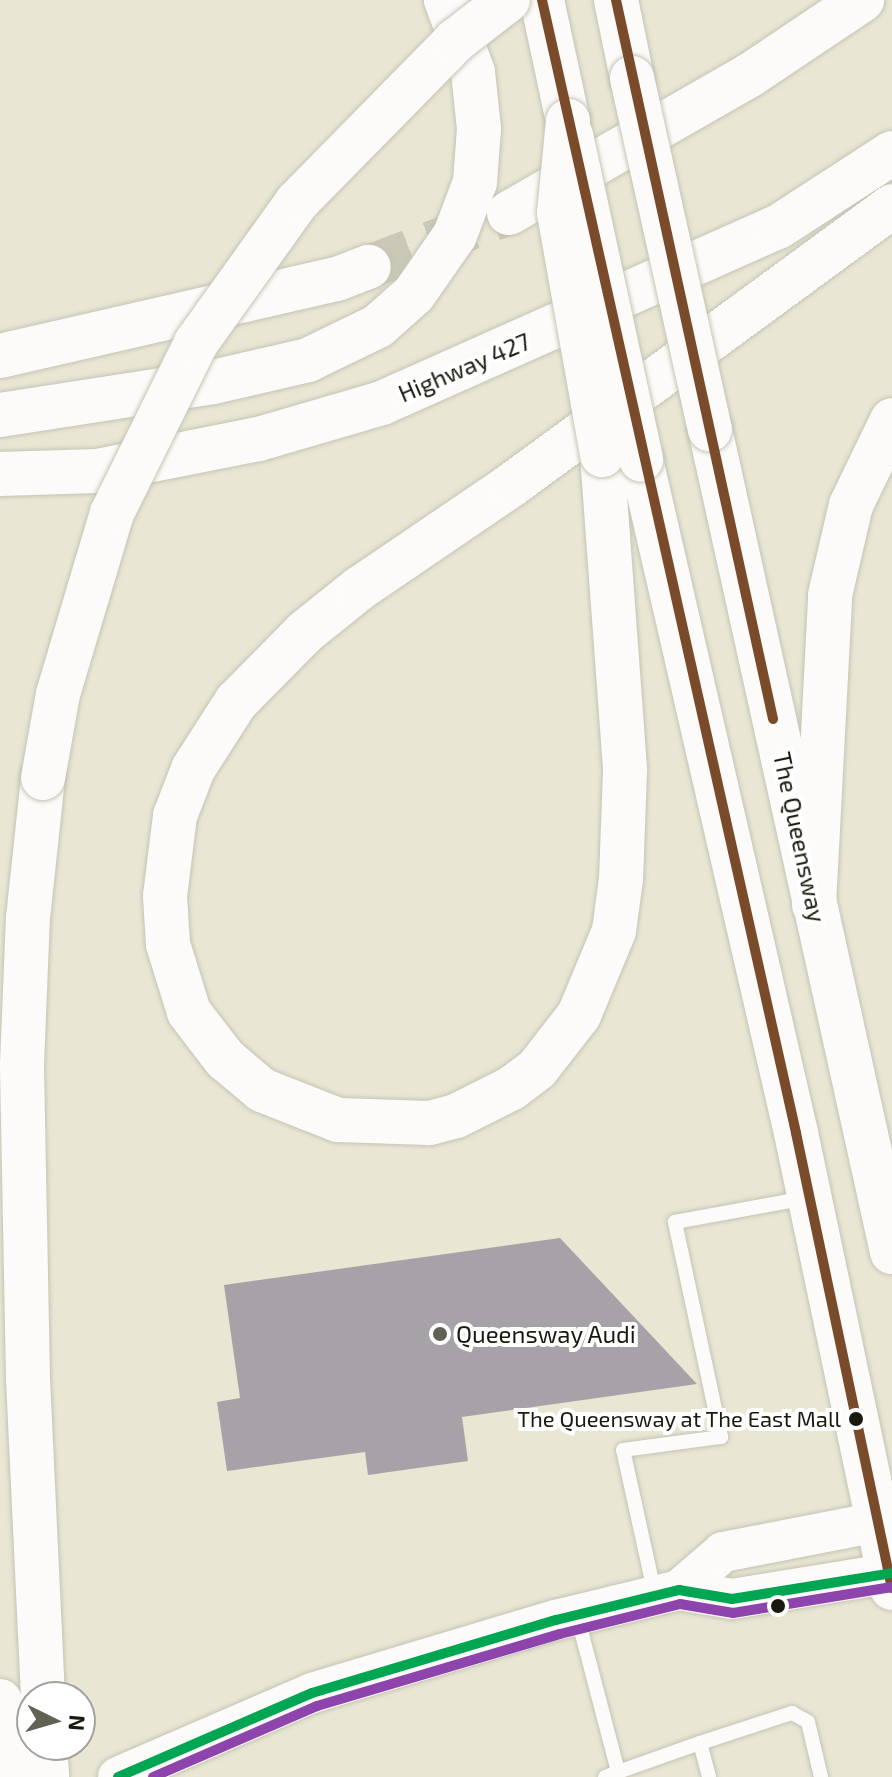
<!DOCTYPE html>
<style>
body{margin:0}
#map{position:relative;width:892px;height:1777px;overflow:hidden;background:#e9e7d4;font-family:"Exo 2",sans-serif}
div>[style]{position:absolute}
.building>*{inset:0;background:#a6a2a7}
.motorway-tunnel>*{height:44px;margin-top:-22px;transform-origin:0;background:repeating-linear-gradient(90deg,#cac8b6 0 44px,transparent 0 66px)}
.roads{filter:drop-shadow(0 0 2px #c5c4b5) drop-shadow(0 0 2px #c5c4b5)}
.service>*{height:14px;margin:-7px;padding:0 7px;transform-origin:7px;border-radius:7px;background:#fcfbf9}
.secondary>*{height:40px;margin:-20px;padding:0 20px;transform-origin:20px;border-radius:20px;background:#fcfbf9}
.primary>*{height:44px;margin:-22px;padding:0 22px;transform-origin:22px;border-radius:22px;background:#fcfbf9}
.motorway>*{height:44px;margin:-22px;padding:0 22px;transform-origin:22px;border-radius:22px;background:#fcfbf9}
.bridges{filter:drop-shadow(0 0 2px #c5c4b5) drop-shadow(0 0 2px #c5c4b5)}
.primary-bridge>*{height:44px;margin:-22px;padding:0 22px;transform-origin:22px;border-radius:22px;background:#fcfbf9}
.motorway-bridge>*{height:44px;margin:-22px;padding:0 22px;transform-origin:22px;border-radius:22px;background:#fcfbf9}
.bus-1>*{height:10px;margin:-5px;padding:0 5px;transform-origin:5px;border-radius:5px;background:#7a4b2a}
.bus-2>*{height:10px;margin:-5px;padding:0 5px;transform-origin:5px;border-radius:5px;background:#00a651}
.bus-3>*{height:10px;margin:-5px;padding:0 5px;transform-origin:5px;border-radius:5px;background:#8e44ad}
.dots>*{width:22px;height:22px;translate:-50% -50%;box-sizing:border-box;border:4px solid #fff;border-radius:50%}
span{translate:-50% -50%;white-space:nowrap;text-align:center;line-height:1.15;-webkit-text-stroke:8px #fff;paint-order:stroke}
.bus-label{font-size:22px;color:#1a190d}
.right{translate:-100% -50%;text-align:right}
.street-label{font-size:24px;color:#1a190d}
.poi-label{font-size:24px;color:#1a190d}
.left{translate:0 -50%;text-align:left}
.north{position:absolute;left:16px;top:1681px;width:80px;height:80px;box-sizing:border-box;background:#fff;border:2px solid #a3a39e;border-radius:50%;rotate:95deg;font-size:22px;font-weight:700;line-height:32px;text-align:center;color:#1a190d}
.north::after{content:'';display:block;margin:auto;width:28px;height:36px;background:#626153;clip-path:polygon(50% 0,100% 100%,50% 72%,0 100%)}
</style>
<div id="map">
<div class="building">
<div style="clip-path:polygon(560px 1238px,697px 1384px,462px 1417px,468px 1461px,368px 1475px,365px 1452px,227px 1471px,217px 1402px,240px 1398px,224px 1285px)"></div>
</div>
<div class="motorway-tunnel">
<div style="left:369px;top:267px;width:150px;rotate:-21.1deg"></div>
</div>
<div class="roads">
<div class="service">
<div style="left:655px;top:1595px;width:148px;rotate:-102.4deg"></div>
<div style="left:623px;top:1450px;width:99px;rotate:-7.6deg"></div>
<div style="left:721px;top:1437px;width:220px;rotate:-102.1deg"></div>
<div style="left:675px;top:1222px;width:133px;rotate:-10.4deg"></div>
<div style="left:578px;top:1619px;width:158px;rotate:75.3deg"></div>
<div style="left:618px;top:1772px;width:14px;rotate:159deg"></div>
<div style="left:700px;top:1743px;width:97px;rotate:-18.1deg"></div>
<div style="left:792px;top:1713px;width:18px;rotate:29deg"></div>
<div style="left:808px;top:1722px;width:57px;rotate:76.7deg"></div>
<div style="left:618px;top:1772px;width:87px;rotate:-19.5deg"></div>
<div style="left:700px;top:1743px;width:35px;rotate:75deg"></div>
</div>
<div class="secondary">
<div style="left:679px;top:1590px;width:58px;rotate:-40.8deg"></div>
<div style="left:723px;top:1552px;width:172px;rotate:-11deg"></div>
<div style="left:118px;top:1777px;width:211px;rotate:-23.4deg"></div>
<div style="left:312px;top:1693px;width:255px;rotate:-16.7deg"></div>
<div style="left:556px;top:1620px;width:127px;rotate:-13.7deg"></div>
<div style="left:679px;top:1590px;width:54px;rotate:9.6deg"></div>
<div style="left:732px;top:1599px;width:162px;rotate:-9.2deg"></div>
</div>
<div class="primary">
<div style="left:542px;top:0;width:124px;rotate:77.9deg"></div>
<div style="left:616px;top:0;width:80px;rotate:78.4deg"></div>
<div style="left:710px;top:429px;width:843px;rotate:77.53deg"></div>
<div style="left:641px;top:460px;width:691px;rotate:77.03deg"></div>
<div style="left:796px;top:1133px;width:465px;rotate:78.1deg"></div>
</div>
<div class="motorway">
<div style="left:509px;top:213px;width:278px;rotate:-29.8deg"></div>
<div style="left:750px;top:75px;width:135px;rotate:-33.8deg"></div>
<div style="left:0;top:356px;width:346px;rotate:-12.9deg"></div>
<div style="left:337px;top:279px;width:34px;rotate:-21deg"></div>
<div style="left:0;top:415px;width:216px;rotate:-8.8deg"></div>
<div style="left:213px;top:382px;width:98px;rotate:-13deg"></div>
<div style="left:308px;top:360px;width:78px;rotate:-25.9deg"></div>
<div style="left:378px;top:326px;width:48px;rotate:-41.6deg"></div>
<div style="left:414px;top:294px;width:72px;rotate:-55.2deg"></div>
<div style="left:455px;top:235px;width:57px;rotate:-69.3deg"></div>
<div style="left:475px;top:182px;width:53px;rotate:-85.7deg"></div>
<div style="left:479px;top:129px;width:57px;rotate:-96deg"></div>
<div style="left:473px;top:72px;width:77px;rotate:-110.6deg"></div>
<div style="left:602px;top:455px;width:317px;rotate:85.8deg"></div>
<div style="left:625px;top:771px;width:108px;rotate:92.1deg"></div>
<div style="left:621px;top:879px;width:52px;rotate:97.7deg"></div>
<div style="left:614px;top:931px;width:91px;rotate:112.6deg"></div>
<div style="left:579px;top:1015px;width:68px;rotate:127.9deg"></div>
<div style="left:537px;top:1069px;width:31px;rotate:143deg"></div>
<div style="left:512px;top:1088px;width:63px;rotate:153.4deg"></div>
<div style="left:456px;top:1116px;width:28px;rotate:165deg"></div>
<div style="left:429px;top:1123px;width:91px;rotate:-178.1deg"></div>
<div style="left:338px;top:1120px;width:82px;rotate:-158.5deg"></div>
<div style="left:262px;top:1090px;width:48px;rotate:-140deg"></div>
<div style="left:225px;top:1059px;width:59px;rotate:-127.5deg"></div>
<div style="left:189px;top:1012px;width:71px;rotate:-107.2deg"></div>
<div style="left:168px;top:944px;width:48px;rotate:-93.6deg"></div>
<div style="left:165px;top:896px;width:81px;rotate:-82.9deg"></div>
<div style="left:175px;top:816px;width:50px;rotate:-69deg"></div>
<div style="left:193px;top:769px;width:80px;rotate:-57.3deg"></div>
<div style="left:236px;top:702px;width:98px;rotate:-45.4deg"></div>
<div style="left:305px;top:632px;width:70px;rotate:-38.7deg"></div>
<div style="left:360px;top:588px;width:181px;rotate:-34.2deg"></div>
<div style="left:510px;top:486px;width:474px;rotate:-36.2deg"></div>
<div style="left:0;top:474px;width:97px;rotate:-1.8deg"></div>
<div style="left:97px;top:471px;width:165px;rotate:-11.2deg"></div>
<div style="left:259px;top:439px;width:128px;rotate:-16.3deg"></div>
<div style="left:382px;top:403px;width:433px;rotate:-24deg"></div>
<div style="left:778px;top:227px;width:136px;rotate:-33deg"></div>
<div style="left:814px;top:905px;width:310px;rotate:-87deg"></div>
<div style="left:830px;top:595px;width:92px;rotate:-76.9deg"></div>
<div style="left:851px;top:505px;width:94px;rotate:-64.2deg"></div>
<div style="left:43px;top:1697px;width:318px;rotate:-92.7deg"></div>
<div style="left:28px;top:1379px;width:314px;rotate:-91.1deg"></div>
<div style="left:22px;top:1065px;width:147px;rotate:-87.7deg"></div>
<div style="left:28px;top:918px;width:141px;rotate:-83.9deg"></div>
<div style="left:0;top:1701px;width:77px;rotate:83.2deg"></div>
<div style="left:45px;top:1745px;width:32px;rotate:86deg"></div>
</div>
</div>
<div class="bridges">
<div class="primary-bridge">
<div style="left:632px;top:78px;width:360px;rotate:77.5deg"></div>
<div style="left:571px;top:135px;width:332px;rotate:77.8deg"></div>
</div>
<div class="motorway-bridge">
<div style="left:568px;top:121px;width:92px;rotate:95.6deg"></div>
<div style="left:559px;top:213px;width:246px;rotate:79.9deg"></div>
<div style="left:43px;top:778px;width:85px;rotate:-79.9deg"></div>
<div style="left:58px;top:694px;width:189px;rotate:-73.4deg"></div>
<div style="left:112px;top:513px;width:190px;rotate:-63.7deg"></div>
<div style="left:196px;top:343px;width:173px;rotate:-54.4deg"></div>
<div style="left:297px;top:202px;width:226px;rotate:-45.5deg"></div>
<div style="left:455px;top:41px;width:67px;rotate:-37.7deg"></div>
</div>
</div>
<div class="bus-1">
<div style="left:542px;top:0;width:1161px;rotate:77.36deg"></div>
<div style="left:796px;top:1133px;width:465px;rotate:78.1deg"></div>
<div style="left:616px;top:0;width:736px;rotate:77.68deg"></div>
</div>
<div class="bus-2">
<div style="left:118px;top:1777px;width:211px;rotate:-23.4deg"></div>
<div style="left:312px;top:1693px;width:255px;rotate:-16.7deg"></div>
<div style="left:556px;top:1620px;width:127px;rotate:-13.7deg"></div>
<div style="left:679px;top:1590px;width:54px;rotate:9.6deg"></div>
<div style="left:732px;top:1599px;width:162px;rotate:-9.2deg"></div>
</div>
<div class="bus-3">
<div style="left:153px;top:1777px;width:179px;rotate:-23.4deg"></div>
<div style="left:317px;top:1706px;width:253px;rotate:-16.5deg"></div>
<div style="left:560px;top:1634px;width:124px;rotate:-14deg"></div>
<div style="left:680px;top:1604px;width:54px;rotate:9.6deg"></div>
<div style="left:733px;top:1613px;width:161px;rotate:-9.3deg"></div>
</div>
<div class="dots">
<div style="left:440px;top:1334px;background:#626153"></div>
<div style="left:856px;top:1419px;background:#1a190d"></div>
<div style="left:778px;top:1606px;background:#1a190d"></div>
</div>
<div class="bus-label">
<span class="right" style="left:841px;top:1419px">The Queensway at The East Mall</span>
</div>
<div class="street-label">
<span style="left:464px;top:367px;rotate:-23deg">Highway 427</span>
<span style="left:800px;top:837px;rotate:78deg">The Queensway</span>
</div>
<div class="poi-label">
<span class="left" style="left:456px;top:1334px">Queensway Audi</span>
</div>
<div class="north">N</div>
</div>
